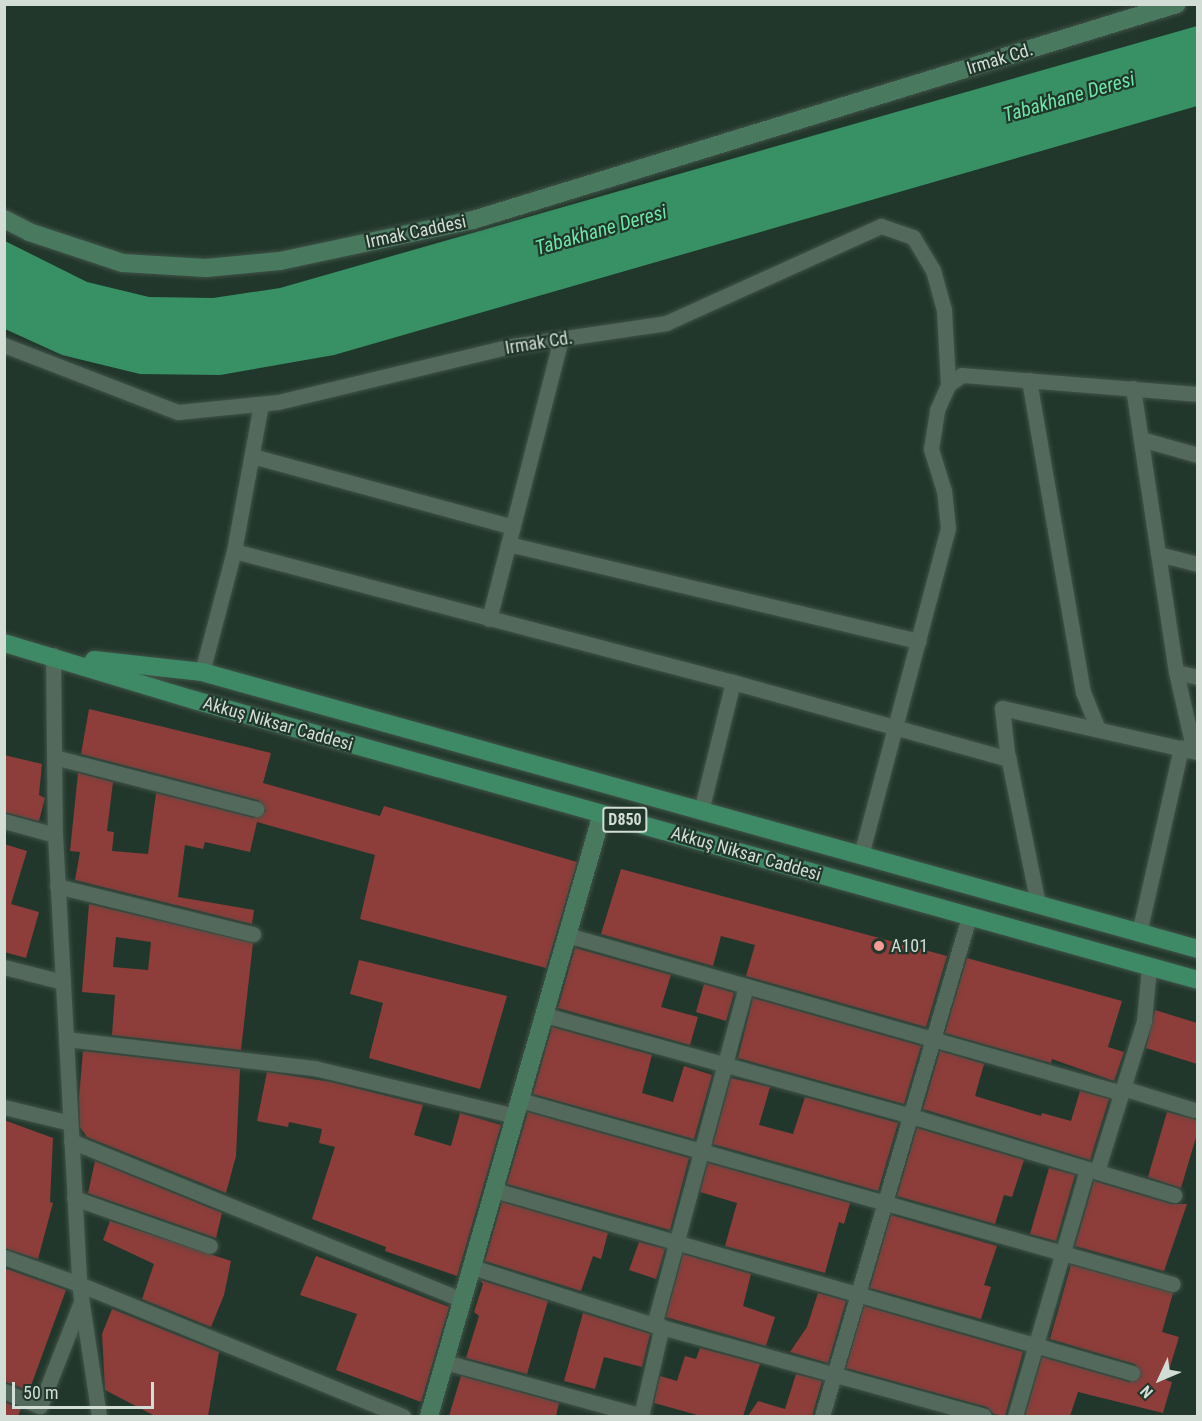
<!DOCTYPE html>
<meta charset="utf-8">
<style>
body{margin:0}
#map{position:relative;width:1202px;height:1421px;overflow:hidden;background:#22372b;font-family:"Roboto Condensed",sans-serif}
div>[style]{position:absolute}
.water>*{inset:0;background:#379165}
.building>*{inset:0;background:#8d3d3a}
.roads{filter:drop-shadow(0 0 2px #415349) drop-shadow(0 0 2px #415349)}
.street>*{height:15px;margin:-7.5px;padding:0 7.5px;transform-origin:7.5px;border-radius:7.5px;background:#52695b}
.secondary>*{height:18px;margin:-9px;padding:0 9px;transform-origin:9px;border-radius:9px;background:#497a60}
.primary>*{height:18px;margin:-9px;padding:0 9px;transform-origin:9px;border-radius:9px;background:#3f8a66}
.dots>*{width:16px;height:16px;translate:-50% -50%;box-sizing:border-box;border:3px solid #22372b;border-radius:50%}
span{translate:-50% -50%;white-space:nowrap;text-align:center;line-height:1.15;-webkit-text-stroke:4.5px #22372b;paint-order:stroke}
.shield-label span{padding:2px 4px;background:#22372b;border:2px solid;border-radius:4px;-webkit-text-stroke-width:0}
.shield-label{font-size:16px;color:#d1ddd5;font-weight:700}
.street-label{font-size:18px;color:#d1ddd5}
.poi-label{font-size:18px;color:#d1ddd5}
.left{translate:0 -50%;text-align:left}
.water-label{font-size:20px;color:#6ee5a7;font-style:italic}
.frame{position:absolute;inset:0;border:6px solid #d1ddd5;pointer-events:none}
.north{position:absolute;left:1130px;top:1349px;width:60px;height:60px;-webkit-text-stroke:4px #22372b;paint-order:stroke;rotate:226deg;font-size:16px;font-weight:700;line-height:24px;text-align:center;color:#d1ddd5}
.north::after{content:'';display:block;margin:auto;width:21px;height:27px;background:#d1ddd5;clip-path:polygon(50% 0,100% 100%,50% 72%,0 100%)}
.scale{position:absolute;left:12px;top:1382px;width:142px;height:27px;box-sizing:border-box;border:3px solid #d1ddd5;border-top:0;padding-left:8px;font-size:18px;line-height:21px;white-space:nowrap;color:#d1ddd5;-webkit-text-stroke:4px #22372b;paint-order:stroke}
</style>
<div id="map">
<div class="water">
<div style="clip-path:polygon(1197px 26px,1197px 106px,334px 355px,220px 375px,140px 374px,62px 355px,5px 329px,5px 241px,87px 282px,149px 297px,213px 298px,280px 288px)"></div>
</div>
<div class="building">
<div style="clip-path:polygon(89px 709px,271px 753px,263px 783px,380px 816px,384px 806px,577px 862px,546px 968px,360px 919px,375px 855px,257px 822px,250px 852px,205px 842px,203px 849px,185px 845px,178px 897px,254px 910px,252px 924px,75px 880px,80px 852px,70px 851px,78px 773px,113px 782px,107px 831px,114px 832px,112px 851px,148px 854px,156px 793px,254px 818px,266px 811px,258px 800px,81px 754px)"></div>
<div style="clip-path:polygon(4px 755px,42px 764px,39px 795px,45px 798px,39px 821px,4px 812px)"></div>
<div style="clip-path:polygon(4px 844px,27px 851px,11px 904px,39px 912px,26px 958px,4px 952px)"></div>
<div style="clip-path:polygon(621px 869px,947px 956px,926px 1027px,746px 976px,755px 945px,721px 936px,713px 966px,601px 934px)"></div>
<div style="clip-path:polygon(evenodd,89px 904px,253px 943px,241px 1050px,112px 1035px,115px 995px,82px 992px,89px 904px,116px 937px,151px 942px,148px 970px,113px 967px,116px 937px)"></div>
<div style="clip-path:polygon(575px 948px,671px 975px,661px 1007px,698px 1017px,690px 1045px,558px 1008px)"></div>
<div style="clip-path:polygon(967px 958px,1122px 1001px,1108px 1047px,1124px 1052px,1114px 1081px,1052px 1059px,1051px 1063px,945px 1033px)"></div>
<div style="clip-path:polygon(359px 960px,507px 996px,480px 1089px,369px 1058px,383px 1003px,350px 994px)"></div>
<div style="clip-path:polygon(704px 984px,734px 993px,726px 1021px,696px 1012px)"></div>
<div style="clip-path:polygon(753px 998px,921px 1046px,904px 1104px,738px 1058px)"></div>
<div style="clip-path:polygon(1155px 1010px,1197px 1023px,1197px 1064px,1146px 1048px)"></div>
<div style="clip-path:polygon(552px 1027px,652px 1055px,642px 1093px,673px 1102px,684px 1066px,712px 1075px,694px 1139px,533px 1094px)"></div>
<div style="clip-path:polygon(83px 1051px,240px 1069px,236px 1156px,226px 1193px,87px 1137px,80px 1127px,79px 1097px)"></div>
<div style="clip-path:polygon(940px 1051px,984px 1064px,975px 1096px,1041px 1116px,1042px 1113px,1071px 1121px,1080px 1091px,1109px 1099px,1090px 1160px,923px 1109px)"></div>
<div style="clip-path:polygon(267px 1072px,331px 1082px,423px 1105px,414px 1135px,451px 1146px,460px 1113px,501px 1125px,457px 1276px,385px 1251px,386px 1247px,312px 1219px,335px 1147px,319px 1143px,322px 1129px,289px 1122px,288px 1127px,257px 1121px)"></div>
<div style="clip-path:polygon(731px 1078px,770px 1087px,759px 1125px,793px 1134px,805px 1097px,898px 1123px,878px 1191px,713px 1144px)"></div>
<div style="clip-path:polygon(528px 1112px,689px 1158px,670px 1230px,507px 1184px)"></div>
<div style="clip-path:polygon(1167px 1112px,1197px 1120px,1197px 1134px,1181px 1188px,1148px 1177px)"></div>
<div style="clip-path:polygon(4px 1120px,53px 1138px,50px 1202px,53px 1203px,38px 1259px,4px 1248px)"></div>
<div style="clip-path:polygon(917px 1128px,1024px 1160px,1012px 1197px,1004px 1195px,995px 1224px,897px 1196px)"></div>
<div style="clip-path:polygon(95px 1161px,222px 1213px,216px 1238px,88px 1193px)"></div>
<div style="clip-path:polygon(708px 1163px,850px 1203px,844px 1224px,839px 1222px,825px 1273px,725px 1246px,737px 1203px,700px 1192px)"></div>
<div style="clip-path:polygon(1049px 1168px,1075px 1175px,1056px 1241px,1030px 1234px)"></div>
<div style="clip-path:polygon(1094px 1181px,1171px 1204px,1187px 1204px,1164px 1271px,1075px 1246px)"></div>
<div style="clip-path:polygon(502px 1202px,608px 1233px,601px 1259px,593px 1256px,581px 1291px,485px 1261px)"></div>
<div style="clip-path:polygon(891px 1215px,997px 1246px,984px 1285px,991px 1287px,981px 1319px,870px 1288px)"></div>
<div style="clip-path:polygon(110px 1221px,231px 1261px,224px 1295px,211px 1327px,142px 1299px,154px 1264px,103px 1240px)"></div>
<div style="clip-path:polygon(639px 1242px,665px 1249px,656px 1279px,629px 1270px)"></div>
<div style="clip-path:polygon(683px 1254px,751px 1274px,743px 1306px,775px 1317px,766px 1346px,666px 1317px)"></div>
<div style="clip-path:polygon(316px 1256px,449px 1307px,421px 1402px,336px 1370px,357px 1314px,300px 1295px)"></div>
<div style="clip-path:polygon(1071px 1265px,1173px 1293px,1162px 1332px,1179px 1337px,1166px 1380px,1172px 1382px,1163px 1413px,1078px 1392px,1070px 1416px,1025px 1416px,1042px 1357px,1129px 1382px,1141px 1376px,1135px 1364px,1050px 1339px)"></div>
<div style="clip-path:polygon(4px 1268px,66px 1290px,29px 1391px,4px 1381px)"></div>
<div style="clip-path:polygon(480px 1280px,548px 1301px,527px 1374px,466px 1358px,479px 1316px,474px 1312px,483px 1284px)"></div>
<div style="clip-path:polygon(818px 1293px,846px 1301px,828px 1363px,790px 1352px,807px 1327px)"></div>
<div style="clip-path:polygon(864px 1306px,1023px 1352px,1005px 1416px,994px 1414px,987px 1407px,846px 1368px)"></div>
<div style="clip-path:polygon(112px 1309px,219px 1352px,208px 1416px,155px 1416px,105px 1390px,102px 1334px)"></div>
<div style="clip-path:polygon(583px 1313px,650px 1334px,642px 1367px,604px 1357px,595px 1389px,564px 1381px)"></div>
<div style="clip-path:polygon(700px 1348px,760px 1364px,743px 1416px,701px 1416px,654px 1403px,660px 1376px,677px 1381px,685px 1356px,696px 1359px)"></div>
<div style="clip-path:polygon(796px 1374px,822px 1381px,812px 1416px,748px 1416px,758px 1401px,785px 1409px)"></div>
<div style="clip-path:polygon(461px 1376px,559px 1403px,556px 1416px,449px 1416px)"></div>
<div style="clip-path:polygon(4px 1402px,21px 1409px,18px 1416px,4px 1416px)"></div>
</div>
<div class="roads">
<div class="street">
<div style="left:4px;top:345px;width:186px;rotate:21.1deg"></div>
<div style="left:178px;top:412px;width:100px;rotate:-5.7deg"></div>
<div style="left:278px;top:402px;width:240px;rotate:-13.5deg"></div>
<div style="left:511px;top:346px;width:157px;rotate:-8.4deg"></div>
<div style="left:666px;top:323px;width:236px;rotate:-24.3deg"></div>
<div style="left:881px;top:226px;width:34px;rotate:19deg"></div>
<div style="left:913px;top:237px;width:39px;rotate:59deg"></div>
<div style="left:933px;top:270px;width:41px;rotate:74.6deg"></div>
<div style="left:944px;top:310px;width:75px;rotate:86.9deg"></div>
<div style="left:1029px;top:380px;width:317px;rotate:80.2deg"></div>
<div style="left:1083px;top:692px;width:40px;rotate:68deg"></div>
<div style="left:1133px;top:388px;width:287px;rotate:81.4deg"></div>
<div style="left:1176px;top:672px;width:81px;rotate:77.2deg"></div>
<div style="left:1141px;top:439px;width:59px;rotate:15.7deg"></div>
<div style="left:252px;top:456px;width:270px;rotate:15.2deg"></div>
<div style="left:508px;top:544px;width:422px;rotate:13.3deg"></div>
<div style="left:234px;top:551px;width:516px;rotate:14.71deg"></div>
<div style="left:733px;top:682px;width:286px;rotate:15.6deg"></div>
<div style="left:1158px;top:554px;width:41px;rotate:14deg"></div>
<div style="left:489px;top:619px;width:289px;rotate:-75.6deg"></div>
<div style="left:53px;top:655px;width:180px;rotate:89.4deg"></div>
<div style="left:55px;top:835px;width:450px;rotate:86.9deg"></div>
<div style="left:79px;top:1284px;width:134px;rotate:81.4deg"></div>
<div style="left:202px;top:672px;width:125px;rotate:-75.2deg"></div>
<div style="left:234px;top:551px;width:149px;rotate:-79.6deg"></div>
<div style="left:1176px;top:672px;width:23px;rotate:13deg"></div>
<div style="left:54px;top:757px;width:209px;rotate:14.4deg"></div>
<div style="left:701px;top:811px;width:133px;rotate:-76.1deg"></div>
<div style="left:4px;top:821px;width:53px;rotate:15.4deg"></div>
<div style="left:861px;top:855px;width:338px;rotate:-75.1deg"></div>
<div style="left:948px;top:528px;width:37px;rotate:-96deg"></div>
<div style="left:944px;top:491px;width:44px;rotate:-107.2deg"></div>
<div style="left:931px;top:449px;width:39px;rotate:-81deg"></div>
<div style="left:937px;top:410px;width:27px;rotate:-66deg"></div>
<div style="left:948px;top:385px;width:17px;rotate:-36deg"></div>
<div style="left:962px;top:375px;width:237px;rotate:4.6deg"></div>
<div style="left:57px;top:886px;width:202px;rotate:13.8deg"></div>
<div style="left:1038px;top:904px;width:155px;rotate:-101.5deg"></div>
<div style="left:1007px;top:752px;width:44px;rotate:-96.5deg"></div>
<div style="left:1002px;top:708px;width:201px;rotate:12.7deg"></div>
<div style="left:1139px;top:933px;width:190px;rotate:-77.2deg"></div>
<div style="left:567px;top:935px;width:577px;rotate:15.89deg"></div>
<div style="left:4px;top:967px;width:61px;rotate:14.3deg"></div>
<div style="left:545px;top:1015px;width:380px;rotate:15.4deg"></div>
<div style="left:911px;top:1116px;width:275px;rotate:16.7deg"></div>
<div style="left:66px;top:1039px;width:250px;rotate:6.7deg"></div>
<div style="left:314px;top:1068px;width:207px;rotate:13.4deg"></div>
<div style="left:1123px;top:1088px;width:74px;rotate:17.2deg"></div>
<div style="left:520px;top:1100px;width:678px;rotate:15.74deg"></div>
<div style="left:4px;top:1107px;width:68px;rotate:13.6deg"></div>
<div style="left:71px;top:1141px;width:423px;rotate:22.1deg"></div>
<div style="left:1097px;top:1171px;width:157px;rotate:-72.6deg"></div>
<div style="left:1144px;top:1021px;width:54px;rotate:-84.7deg"></div>
<div style="left:494px;top:1190px;width:664px;rotate:16deg"></div>
<div style="left:74px;top:1198px;width:144px;rotate:19.4deg"></div>
<div style="left:4px;top:1257px;width:80px;rotate:19.8deg"></div>
<div style="left:79px;top:1284px;width:350px;rotate:22.2deg"></div>
<div style="left:472px;top:1267px;width:191px;rotate:17.7deg"></div>
<div style="left:654px;top:1325px;width:342px;rotate:15.4deg"></div>
<div style="left:654px;top:1325px;width:351px;rotate:-74.8deg"></div>
<div style="left:445px;top:1362px;width:205px;rotate:15.3deg"></div>
<div style="left:4px;top:1391px;width:39px;rotate:23deg"></div>
<div style="left:40px;top:1406px;width:112px;rotate:-68.5deg"></div>
<div style="left:641px;top:1416px;width:92px;rotate:-76.9deg"></div>
<div style="left:822px;top:1416px;width:520px;rotate:-73.59deg"></div>
<div style="left:1015px;top:1416px;width:257px;rotate:-73.7deg"></div>
</div>
<div class="secondary">
<div style="left:4px;top:219px;width:28px;rotate:27deg"></div>
<div style="left:29px;top:232px;width:99px;rotate:18.3deg"></div>
<div style="left:123px;top:263px;width:83px;rotate:3.4deg"></div>
<div style="left:206px;top:268px;width:74px;rotate:-5.4deg"></div>
<div style="left:280px;top:261px;width:197px;rotate:-12deg"></div>
<div style="left:473px;top:220px;width:736px;rotate:-17.06deg"></div>
<div style="left:429px;top:1416px;width:626px;rotate:-73.97deg"></div>
</div>
<div class="primary">
<div style="left:4px;top:643px;width:198px;rotate:16.7deg"></div>
<div style="left:194px;top:700px;width:1042px;rotate:15.58deg"></div>
<div style="left:94px;top:660px;width:109px;rotate:6.3deg"></div>
<div style="left:202px;top:672px;width:1034px;rotate:15.54deg"></div>
</div>
</div>
<div class="dots">
<div style="left:879px;top:946px;background:#f59c95"></div>
</div>
<div class="shield-label">
<span style="left:625px;top:820px">D850</span>
</div>
<div class="street-label">
<span style="left:1000px;top:59px;rotate:-17deg">Irmak Cd.</span>
<span style="left:416px;top:232px;rotate:-12deg">Irmak Caddesi</span>
<span style="left:539px;top:343px;rotate:-9deg">Irmak Cd.</span>
<span style="left:278px;top:724px;rotate:16deg">Akkuş Niksar Caddesi</span>
<span style="left:746px;top:854px;rotate:16deg">Akkuş Niksar Caddesi</span>
</div>
<div class="poi-label">
<span class="left" style="left:891px;top:946px">A101</span>
</div>
<div class="water-label">
<span style="left:1069px;top:97px;rotate:-16deg">Tabakhane Deresi</span>
<span style="left:601px;top:230px;rotate:-16deg">Tabakhane Deresi</span>
</div>
<div class="frame"></div>
<div class="north">N</div>
<div class="scale">50 m</div>
</div>
